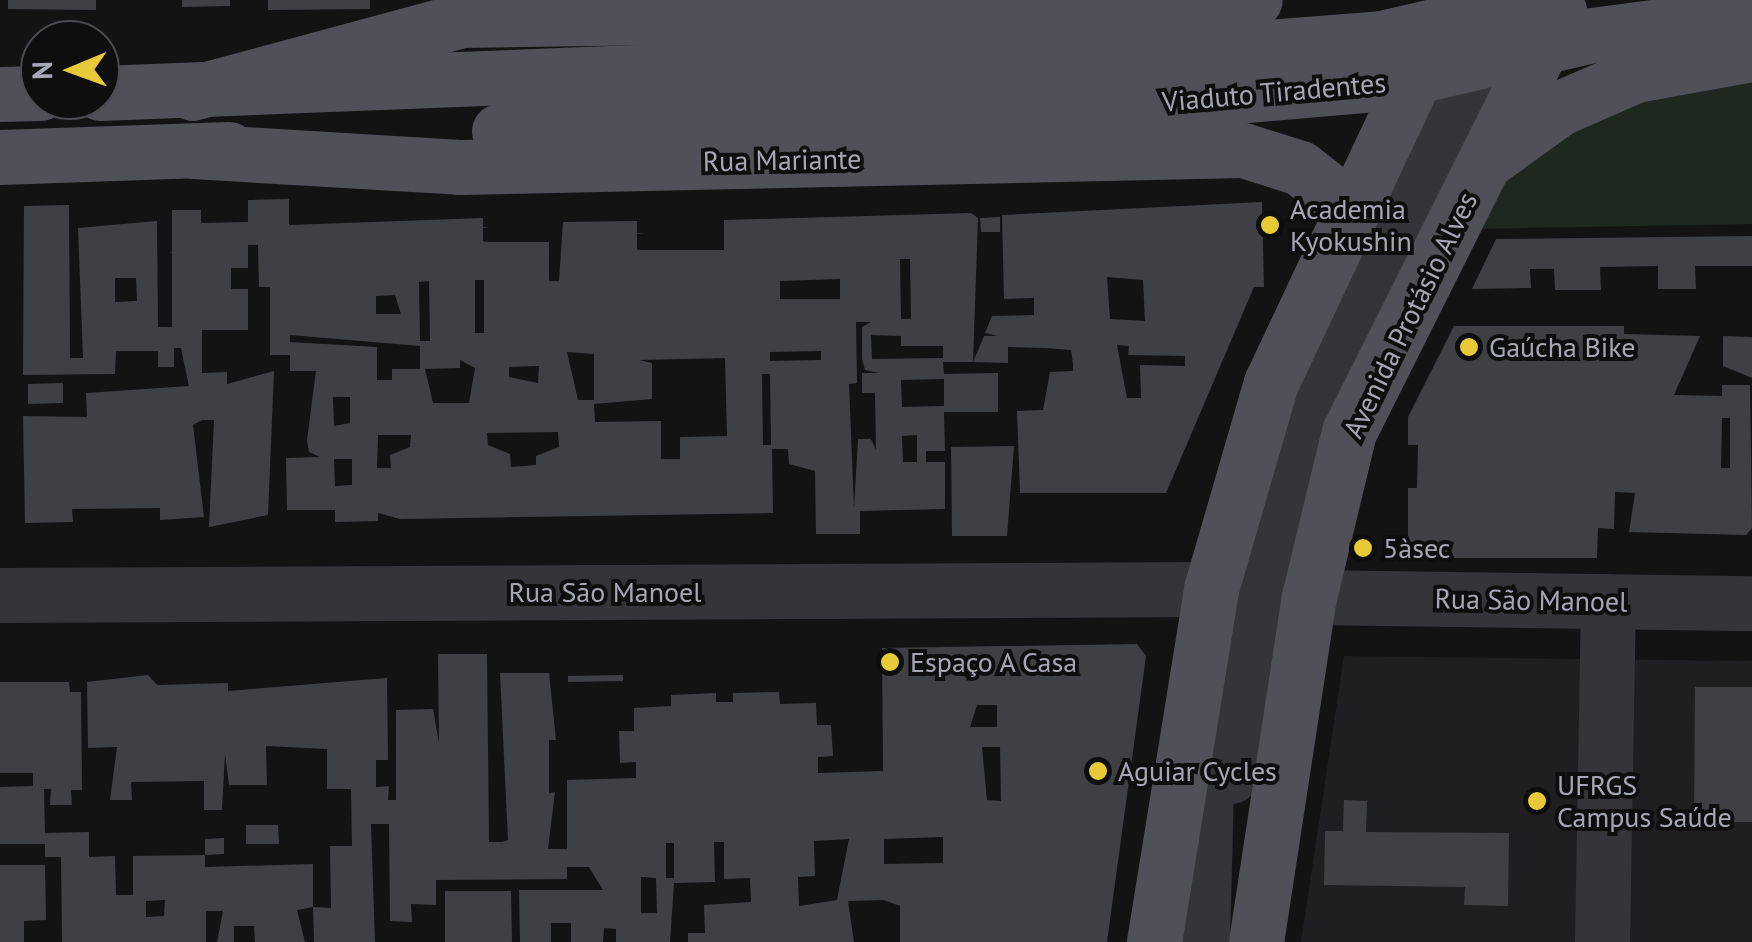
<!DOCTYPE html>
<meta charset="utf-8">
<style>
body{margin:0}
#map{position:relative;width:1752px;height:942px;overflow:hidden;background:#131314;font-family:"PT Sans",sans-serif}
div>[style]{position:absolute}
.built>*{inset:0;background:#1f1f21}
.green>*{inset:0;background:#1f2721}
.building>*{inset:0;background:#3f4044}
.minor>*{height:55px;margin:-27.5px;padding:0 27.5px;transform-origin:27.5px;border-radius:27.5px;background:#343439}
.major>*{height:55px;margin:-27.5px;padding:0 27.5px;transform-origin:27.5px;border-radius:27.5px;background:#505058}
.major-bridge>*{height:55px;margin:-27.5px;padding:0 27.5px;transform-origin:27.5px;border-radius:27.5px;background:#505058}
.dots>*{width:28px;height:28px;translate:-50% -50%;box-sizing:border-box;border:5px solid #0e0e0f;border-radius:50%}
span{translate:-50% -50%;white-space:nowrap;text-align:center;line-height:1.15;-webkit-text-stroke:8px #0e0e0f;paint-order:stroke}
.street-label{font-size:28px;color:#a5a7b4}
.poi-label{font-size:28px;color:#a5a7b4}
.left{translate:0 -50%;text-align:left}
.north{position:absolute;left:20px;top:20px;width:100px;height:100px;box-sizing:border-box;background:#0e0e0f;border:2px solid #4a4b51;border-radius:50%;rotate:269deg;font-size:28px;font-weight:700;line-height:40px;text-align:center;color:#a5a7b4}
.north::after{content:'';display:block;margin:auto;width:35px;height:45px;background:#e8c937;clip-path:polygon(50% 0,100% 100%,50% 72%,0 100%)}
</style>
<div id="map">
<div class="built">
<div style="clip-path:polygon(1344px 656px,1752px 661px,1752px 942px,1301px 942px)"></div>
</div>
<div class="green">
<div style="clip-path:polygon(1752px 65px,1752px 224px,1470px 229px,1520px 147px,1695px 72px)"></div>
</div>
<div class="building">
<div style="clip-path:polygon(8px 0,96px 0,96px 10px,8px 9px)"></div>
<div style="clip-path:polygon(182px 0,230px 0,230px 6px,182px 7px)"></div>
<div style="clip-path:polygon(268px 0,370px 0,370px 9px,268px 10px)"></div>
<div style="clip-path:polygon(evenodd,289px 199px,289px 225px,483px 218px,483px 242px,549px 242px,549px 281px,559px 281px,563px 222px,637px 221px,637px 250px,724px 250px,724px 220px,971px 213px,978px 218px,973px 362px,943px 362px,944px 374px,998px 373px,998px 412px,944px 412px,945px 451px,926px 451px,926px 462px,945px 462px,945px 509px,860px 511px,860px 534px,816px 534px,815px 471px,789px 464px,788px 449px,772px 449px,773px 513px,400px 519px,378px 513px,378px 521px,335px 522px,335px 510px,287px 510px,286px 458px,320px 457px,309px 452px,307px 440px,316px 371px,290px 371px,290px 355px,270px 355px,270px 287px,259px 287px,258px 245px,248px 245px,248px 268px,231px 268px,231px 289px,248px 289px,248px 330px,202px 330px,202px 373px,227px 372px,227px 384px,274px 371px,268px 515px,209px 527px,214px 420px,202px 420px,193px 425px,204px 517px,160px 520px,160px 508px,72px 509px,73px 522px,25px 523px,23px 416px,87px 417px,86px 393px,189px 386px,181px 348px,174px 348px,174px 367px,158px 367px,158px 351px,116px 351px,115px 374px,23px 375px,24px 206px,69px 205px,70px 358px,83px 358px,78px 228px,157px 221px,158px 327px,172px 327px,172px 210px,201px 210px,201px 223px,248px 222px,248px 200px,289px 199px,900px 259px,910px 259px,911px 319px,901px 319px,900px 259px,289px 199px,115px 278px,136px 278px,137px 301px,115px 302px,115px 278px,289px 199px,840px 279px,840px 299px,780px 299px,780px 281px,840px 279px,289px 199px,475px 280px,484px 280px,484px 333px,475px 333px,475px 280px,289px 199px,429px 281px,430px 341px,420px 341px,419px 282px,429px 281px,289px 199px,395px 295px,401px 314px,376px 314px,376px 296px,395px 295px,289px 199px,856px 322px,871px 322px,862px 327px,862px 359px,865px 370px,879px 373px,862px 373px,862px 393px,875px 393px,876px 450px,871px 439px,858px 439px,854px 508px,849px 384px,857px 383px,856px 322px,289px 199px,290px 335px,420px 346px,420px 369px,392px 369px,392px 380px,377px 380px,377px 347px,290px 342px,290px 335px,289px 199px,871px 335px,901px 336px,901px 346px,943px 346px,943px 358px,872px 359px,871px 335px,289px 199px,821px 351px,821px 360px,770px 361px,770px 352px,821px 351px,289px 199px,567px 352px,594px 354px,594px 400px,578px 400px,567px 352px,289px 199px,725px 358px,727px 436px,680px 437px,680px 459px,661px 459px,661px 421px,595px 422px,594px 404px,652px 399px,652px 363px,639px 360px,725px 358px,289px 199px,460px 360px,475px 368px,469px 403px,433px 403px,425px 369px,460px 368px,460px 360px,289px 199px,539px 366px,538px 383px,509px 377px,509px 367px,539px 366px,289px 199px,762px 374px,770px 374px,771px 445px,763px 445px,762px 374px,289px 199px,944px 379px,944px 406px,902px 407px,901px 380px,944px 379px,289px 199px,333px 397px,350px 397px,350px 423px,334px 426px,333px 397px,289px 199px,558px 432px,559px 447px,536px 456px,536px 465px,511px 467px,510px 454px,488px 445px,487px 433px,558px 432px,289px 199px,378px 435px,411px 435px,410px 447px,390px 455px,391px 468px,377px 468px,378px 435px,289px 199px,917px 435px,917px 462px,903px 462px,902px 436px,917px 435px,289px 199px,334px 459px,352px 459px,352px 485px,335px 486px,334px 459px)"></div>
<div style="clip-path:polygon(evenodd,1262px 202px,1264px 287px,1254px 287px,1166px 493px,1020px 493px,1017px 411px,1043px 410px,1050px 372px,1073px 371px,1073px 364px,1071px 350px,1045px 348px,1008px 347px,1008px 363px,973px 362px,984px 336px,998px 336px,985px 333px,992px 316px,1034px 315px,1034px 298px,1004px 299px,1002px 215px,1262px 202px,1107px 277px,1143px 280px,1145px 321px,1110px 319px,1107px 277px,1262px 202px,1117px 345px,1129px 346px,1128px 355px,1185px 356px,1185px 366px,1140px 365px,1141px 398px,1127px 398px,1117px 345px)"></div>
<div style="clip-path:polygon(1000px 217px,1000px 232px,981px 232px,980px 218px)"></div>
<div style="clip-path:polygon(1752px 236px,1752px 266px,1695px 266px,1696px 289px,1658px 289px,1658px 266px,1600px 267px,1601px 290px,1555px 290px,1554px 269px,1530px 269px,1531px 288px,1472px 289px,1496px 239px)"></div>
<div style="clip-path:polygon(evenodd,1454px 326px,1624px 326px,1624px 334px,1700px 336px,1674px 395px,1722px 396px,1722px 385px,1750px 385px,1752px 528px,1746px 535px,1629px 532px,1635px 493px,1615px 492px,1614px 529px,1598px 528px,1597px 558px,1415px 558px,1408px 550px,1408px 488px,1417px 488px,1418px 445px,1408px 445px,1408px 417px,1454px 326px,1722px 418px,1730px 418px,1730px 468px,1721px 468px,1722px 418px)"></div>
<div style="clip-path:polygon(1723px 336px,1752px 337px,1752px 378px,1723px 366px)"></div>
<div style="clip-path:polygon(63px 383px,63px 403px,28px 404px,28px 384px)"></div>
<div style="clip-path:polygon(1014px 446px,1007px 536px,952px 536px,951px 447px)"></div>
<div style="clip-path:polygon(evenodd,1137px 644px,1146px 656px,1107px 942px,900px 942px,900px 906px,884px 900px,848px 901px,854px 942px,688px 942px,688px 933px,705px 933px,704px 905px,751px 902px,750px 878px,724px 879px,724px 842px,714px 842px,715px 882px,674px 883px,670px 942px,616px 942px,616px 929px,604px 928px,603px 942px,571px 942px,571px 923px,551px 923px,551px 942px,520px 942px,519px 890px,603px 890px,589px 867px,567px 867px,567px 879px,436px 880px,436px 905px,411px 904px,412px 922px,390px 921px,389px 824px,371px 824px,375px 942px,314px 942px,313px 907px,297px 910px,305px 942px,255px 942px,254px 926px,234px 926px,234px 942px,217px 942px,223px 911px,206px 911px,206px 942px,62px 942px,61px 857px,45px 857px,45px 844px,0 844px,0 787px,33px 786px,33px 773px,0 773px,0 682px,69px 682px,70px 692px,81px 692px,82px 790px,71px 790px,72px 805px,50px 805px,51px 789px,44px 789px,45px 833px,89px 832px,89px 857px,115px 856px,116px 895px,133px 895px,133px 856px,205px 855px,205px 867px,313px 864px,313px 907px,331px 908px,330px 846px,352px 846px,351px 789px,327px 789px,327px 749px,266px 746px,267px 785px,229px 785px,225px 754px,222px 810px,204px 810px,204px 781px,131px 782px,132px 800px,110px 800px,117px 747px,88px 748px,87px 682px,148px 675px,157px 685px,228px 683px,228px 691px,387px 678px,388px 760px,376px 760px,376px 787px,389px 786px,388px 800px,396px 800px,396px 710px,433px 709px,439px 743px,438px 654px,487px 654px,489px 842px,502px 842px,508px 840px,500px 673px,549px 673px,556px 740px,549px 740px,549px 793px,555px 792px,548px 849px,567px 849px,567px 780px,636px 778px,636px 762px,620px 763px,619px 731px,634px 731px,634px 708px,671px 706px,671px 695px,716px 693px,716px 702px,733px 702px,733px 693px,779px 692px,780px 704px,816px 703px,817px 725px,831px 725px,833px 756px,818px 757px,818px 773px,883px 771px,882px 648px,1137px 644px,977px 705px,997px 705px,997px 727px,970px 727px,977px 705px,1137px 644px,982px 747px,1000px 747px,1001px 801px,987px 800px,982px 747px,1137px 644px,943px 837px,943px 863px,884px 864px,884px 839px,943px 837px,1137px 644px,849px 839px,837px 900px,799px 906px,798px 877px,815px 876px,814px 841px,849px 839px,1137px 644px,666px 843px,674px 843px,674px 878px,666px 878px,666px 843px,1137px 644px,641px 877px,656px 878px,657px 913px,641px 913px,641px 877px,1137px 644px,165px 900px,164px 916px,146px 917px,146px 901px,165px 900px)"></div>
<div style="clip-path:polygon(623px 675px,623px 681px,568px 682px,568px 676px)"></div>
<div style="clip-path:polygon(1695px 687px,1752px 687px,1752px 822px,1694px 822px)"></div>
<div style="clip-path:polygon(1344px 800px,1367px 801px,1366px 832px,1509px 833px,1508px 906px,1464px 905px,1465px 887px,1324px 885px,1325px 831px,1343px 831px)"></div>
<div style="clip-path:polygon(246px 825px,278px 825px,279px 844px,246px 844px)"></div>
<div style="clip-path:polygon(224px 838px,224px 854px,205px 855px,205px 839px)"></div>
<div style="clip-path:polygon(0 865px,45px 865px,46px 920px,24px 921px,24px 942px,0 942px)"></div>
<div style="clip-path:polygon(445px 891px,511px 891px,512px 942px,445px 942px)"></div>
</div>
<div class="minor">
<div style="left:0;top:595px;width:1211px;rotate:-0.28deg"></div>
<div style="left:1211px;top:589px;width:46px;rotate:91.2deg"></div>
<div style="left:1297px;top:639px;width:44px;rotate:-74.1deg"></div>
<div style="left:1309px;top:597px;width:443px;rotate:0.8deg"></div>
<div style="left:1231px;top:776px;width:185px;rotate:-81deg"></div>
<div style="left:1260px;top:593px;width:193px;rotate:-75deg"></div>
<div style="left:1310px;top:407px;width:426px;rotate:-63.8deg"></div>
<div style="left:1202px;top:942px;width:226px;rotate:-88.5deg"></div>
<div style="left:1602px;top:942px;width:341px;rotate:-89deg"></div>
</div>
<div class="major">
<div style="left:100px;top:93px;width:692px;rotate:-2.24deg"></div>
<div style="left:192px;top:93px;width:280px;rotate:-15.1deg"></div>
<div style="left:462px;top:20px;width:685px;rotate:-0.84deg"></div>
<div style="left:1147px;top:10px;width:108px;rotate:-5.3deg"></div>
<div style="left:0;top:94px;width:40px;rotate:-1.4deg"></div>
<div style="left:499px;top:131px;width:293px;rotate:-3.9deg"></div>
<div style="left:193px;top:151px;width:267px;rotate:3.4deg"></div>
<div style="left:460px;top:167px;width:783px;rotate:-1.24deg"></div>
<div style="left:1243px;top:150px;width:60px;rotate:17.5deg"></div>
<div style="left:1300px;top:168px;width:68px;rotate:37.9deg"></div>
<div style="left:0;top:157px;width:229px;rotate:-2deg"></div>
<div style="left:1489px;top:159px;width:87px;rotate:-35.7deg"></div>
<div style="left:1560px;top:108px;width:83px;rotate:-23.5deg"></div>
<div style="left:1636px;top:75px;width:118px;rotate:-10.3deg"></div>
<div style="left:1154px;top:942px;width:358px;rotate:-80.8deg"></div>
<div style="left:1211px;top:589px;width:215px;rotate:-73.8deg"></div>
<div style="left:1271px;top:383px;width:380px;rotate:-64.8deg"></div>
<div style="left:1256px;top:942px;width:349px;rotate:-81.3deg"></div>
<div style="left:1309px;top:597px;width:170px;rotate:-76.4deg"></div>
<div style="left:1349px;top:432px;width:470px;rotate:-63.4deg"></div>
</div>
<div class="major-bridge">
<div style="left:791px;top:66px;width:333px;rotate:-1.4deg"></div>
<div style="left:1124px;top:58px;width:258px;rotate:-4.4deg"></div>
<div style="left:1381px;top:38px;width:170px;rotate:-12.9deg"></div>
<div style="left:791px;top:111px;width:332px;rotate:-0.9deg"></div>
<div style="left:1123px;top:106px;width:264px;rotate:-5deg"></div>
<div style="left:1386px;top:83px;width:212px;rotate:-13.1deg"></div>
<div style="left:1592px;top:35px;width:161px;rotate:-7.5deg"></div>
</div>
<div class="dots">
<div style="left:1270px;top:225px;background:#e8c937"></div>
<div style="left:1469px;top:347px;background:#e8c937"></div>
<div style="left:1363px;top:548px;background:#e8c937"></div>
<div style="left:890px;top:662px;background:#e8c937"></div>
<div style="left:1098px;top:771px;background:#e8c937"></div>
<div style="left:1537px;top:801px;background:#e8c937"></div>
</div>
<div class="street-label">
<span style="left:1274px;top:92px;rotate:-5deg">Viaduto Tiradentes</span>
<span style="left:782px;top:160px;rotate:-1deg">Rua Mariante</span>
<span style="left:1410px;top:315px;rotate:-64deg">Avenida Protásio Alves</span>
<span style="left:605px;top:592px">Rua São Manoel</span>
<span style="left:1531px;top:600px;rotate:1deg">Rua São Manoel</span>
</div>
<div class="poi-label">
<span class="left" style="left:1290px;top:225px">Academia<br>Kyokushin</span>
<span class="left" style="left:1489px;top:347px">Gaúcha Bike</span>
<span class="left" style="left:1383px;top:548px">5àsec</span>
<span class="left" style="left:910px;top:662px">Espaço A Casa</span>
<span class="left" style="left:1118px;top:771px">Aguiar Cycles</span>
<span class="left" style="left:1557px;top:801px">UFRGS<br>Campus Saúde</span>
</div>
<div class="north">N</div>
</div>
